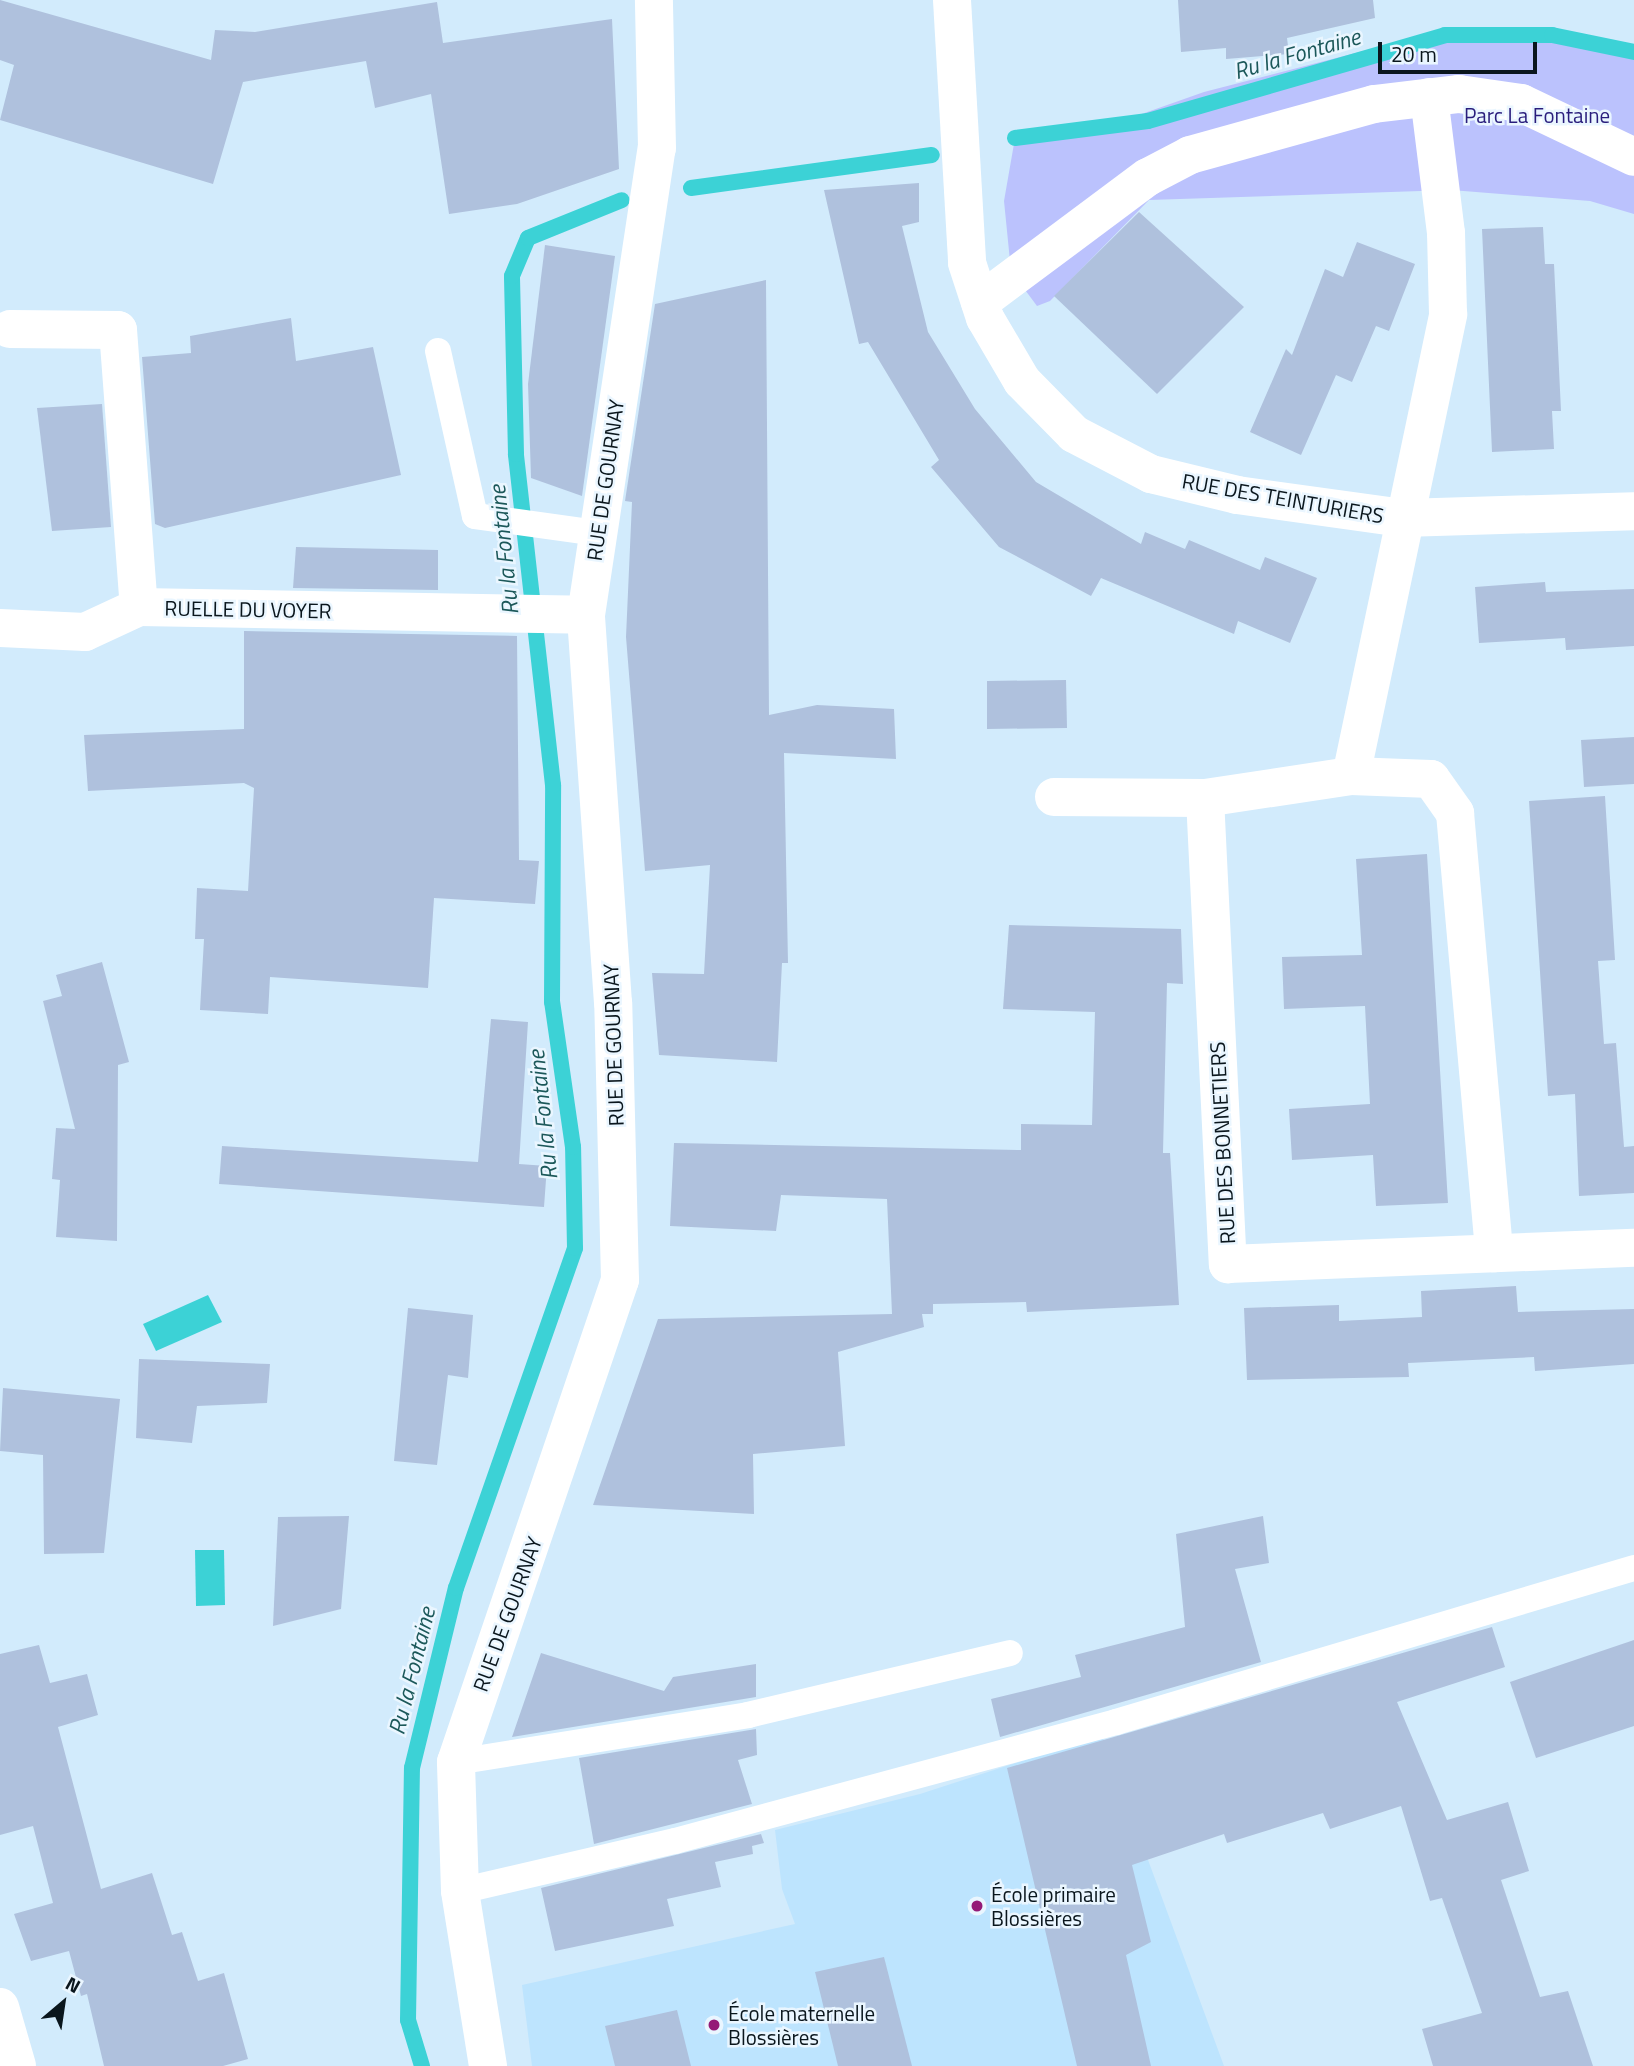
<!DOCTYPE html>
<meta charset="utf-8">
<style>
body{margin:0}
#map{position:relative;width:1634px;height:2066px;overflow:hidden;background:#d2ebfc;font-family:"Titillium Web",sans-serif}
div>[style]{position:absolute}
.built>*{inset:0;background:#bde4fe}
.green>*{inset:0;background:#bbc2fd}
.water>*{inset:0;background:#3cd2d6}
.stream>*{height:16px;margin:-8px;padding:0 8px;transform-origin:8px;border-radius:8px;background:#3cd2d6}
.building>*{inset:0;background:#afc1dd}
.lane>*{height:26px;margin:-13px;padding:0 13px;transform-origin:13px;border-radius:13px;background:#fff}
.street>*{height:38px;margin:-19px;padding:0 19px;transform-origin:19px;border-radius:19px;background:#fff}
.dots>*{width:19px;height:19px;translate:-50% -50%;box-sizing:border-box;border:4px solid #eaf6ff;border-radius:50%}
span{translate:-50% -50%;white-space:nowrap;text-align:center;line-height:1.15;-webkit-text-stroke:5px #eaf6ff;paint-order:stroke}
.park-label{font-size:21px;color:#291d7c}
.street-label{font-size:21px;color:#0a161d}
.poi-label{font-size:21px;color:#0a161d}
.left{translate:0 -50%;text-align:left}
.water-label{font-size:23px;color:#1c585a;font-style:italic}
.north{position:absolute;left:28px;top:1968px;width:70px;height:70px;-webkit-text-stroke:5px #eaf6ff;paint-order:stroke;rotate:29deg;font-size:19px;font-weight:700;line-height:28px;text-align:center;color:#0a161d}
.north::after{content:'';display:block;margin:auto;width:24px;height:32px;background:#0a161d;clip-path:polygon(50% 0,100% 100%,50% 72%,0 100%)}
.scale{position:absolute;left:1378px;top:42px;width:159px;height:32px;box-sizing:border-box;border:4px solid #0a161d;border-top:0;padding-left:9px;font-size:21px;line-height:24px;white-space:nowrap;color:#0a161d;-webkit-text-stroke:5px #eaf6ff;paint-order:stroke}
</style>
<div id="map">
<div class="built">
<div style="clip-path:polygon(1102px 1735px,1224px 2066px,532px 2066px,522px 1985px,795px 1924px,782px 1889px,775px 1830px,920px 1794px)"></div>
</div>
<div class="green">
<div style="clip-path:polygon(1445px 30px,1573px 35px,1634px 49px,1634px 214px,1590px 201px,1451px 190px,1149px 200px,1050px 301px,1037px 306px,1011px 271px,1004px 201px,1015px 138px,1119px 122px,1204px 92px)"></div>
</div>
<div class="water">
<div style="clip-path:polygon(208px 1295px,222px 1322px,156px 1351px,143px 1324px)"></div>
<div style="clip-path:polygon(195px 1550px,224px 1550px,225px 1605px,196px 1606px)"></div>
</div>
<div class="stream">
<div style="left:1015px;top:138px;width:134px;rotate:-7.3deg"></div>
<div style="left:1148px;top:121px;width:309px;rotate:-16.1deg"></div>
<div style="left:1445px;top:35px;width:107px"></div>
<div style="left:1552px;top:35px;width:84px;rotate:11.7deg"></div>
<div style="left:691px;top:188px;width:243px;rotate:-7.8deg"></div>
<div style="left:422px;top:2066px;width:48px;rotate:-106.9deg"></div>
<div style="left:408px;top:2020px;width:252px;rotate:-89.1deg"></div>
<div style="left:412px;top:1768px;width:185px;rotate:-76.3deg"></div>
<div style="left:456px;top:1588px;width:360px;rotate:-70.7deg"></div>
<div style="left:575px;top:1248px;width:101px;rotate:-91.1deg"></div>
<div style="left:573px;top:1147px;width:147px;rotate:-98.2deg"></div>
<div style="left:552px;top:1002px;width:217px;rotate:-89.7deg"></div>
<div style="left:553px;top:785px;width:333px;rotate:-96.4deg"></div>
<div style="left:516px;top:454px;width:178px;rotate:-91.3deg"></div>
<div style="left:512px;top:276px;width:41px;rotate:-67.2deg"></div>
<div style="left:528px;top:238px;width:101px;rotate:-22deg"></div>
</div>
<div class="building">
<div style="clip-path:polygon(0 0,211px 60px,215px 30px,255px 32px,437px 2px,443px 43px,612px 19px,619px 169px,517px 204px,449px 214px,431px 94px,375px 108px,366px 61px,243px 82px,213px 184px,0 120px,14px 65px,0 60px)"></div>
<div style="clip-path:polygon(1178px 0,1373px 0,1375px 18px,1287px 38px,1289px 54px,1226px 59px,1226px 48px,1181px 52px)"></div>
<div style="clip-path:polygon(919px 183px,919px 222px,902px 226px,928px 332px,975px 409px,1036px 482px,1141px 544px,1145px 532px,1185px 549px,1189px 540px,1260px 570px,1265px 557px,1317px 578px,1290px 643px,1238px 621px,1234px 634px,1101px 578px,1091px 596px,999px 547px,931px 467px,939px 460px,868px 342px,859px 344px,824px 190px)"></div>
<div style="clip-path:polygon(1139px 212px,1244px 307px,1157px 394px,1054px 296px)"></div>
<div style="clip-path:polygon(1543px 227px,1545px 264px,1554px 264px,1561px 411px,1552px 411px,1554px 449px,1492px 452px,1482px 229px)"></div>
<div style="clip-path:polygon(1357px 242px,1415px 264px,1389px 331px,1376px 326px,1352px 382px,1336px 375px,1301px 455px,1250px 432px,1286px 349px,1292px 355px,1325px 269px,1343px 277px)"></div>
<div style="clip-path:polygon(545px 245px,615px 256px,582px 496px,531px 478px,528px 384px)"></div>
<div style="clip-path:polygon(766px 280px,769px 715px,817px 705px,894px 709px,896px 759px,784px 753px,788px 963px,782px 963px,777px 1062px,659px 1055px,652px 973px,704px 974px,710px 865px,645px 871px,626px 637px,632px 502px,625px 501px,655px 304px)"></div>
<div style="clip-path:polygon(291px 318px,296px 361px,373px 347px,401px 475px,165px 528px,155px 524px,142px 357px,191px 353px,190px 336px)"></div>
<div style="clip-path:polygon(102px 404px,111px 527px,52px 531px,37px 408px)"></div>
<div style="clip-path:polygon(296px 547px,438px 550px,438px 590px,293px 588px)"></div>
<div style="clip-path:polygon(1545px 582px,1546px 592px,1634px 589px,1634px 646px,1566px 650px,1565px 638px,1479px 643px,1475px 587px)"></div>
<div style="clip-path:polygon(244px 631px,517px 636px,519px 860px,539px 861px,535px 904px,434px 898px,428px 988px,270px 977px,268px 1014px,200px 1010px,204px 939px,195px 939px,197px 888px,248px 891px,254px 788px,244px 783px,88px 791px,84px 735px,244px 729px)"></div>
<div style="clip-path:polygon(1066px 680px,1067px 728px,987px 729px,987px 681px)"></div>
<div style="clip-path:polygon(1634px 737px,1634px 784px,1584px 787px,1581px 740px)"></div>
<div style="clip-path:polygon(1605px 796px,1615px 960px,1598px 961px,1604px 1044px,1616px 1043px,1624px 1147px,1634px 1146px,1634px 1193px,1579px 1196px,1575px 1094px,1548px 1096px,1529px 801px)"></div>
<div style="clip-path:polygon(1427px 854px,1448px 1203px,1376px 1206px,1373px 1155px,1292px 1160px,1289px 1109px,1370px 1104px,1365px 1006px,1284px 1009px,1282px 957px,1362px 955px,1356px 859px)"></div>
<div style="clip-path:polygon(1009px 925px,1181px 929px,1183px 984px,1167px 983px,1163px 1153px,1170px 1153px,1179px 1305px,1027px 1312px,1026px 1302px,933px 1304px,933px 1314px,922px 1314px,924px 1327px,838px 1352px,845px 1446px,753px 1454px,754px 1514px,593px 1505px,658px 1319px,892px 1314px,887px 1199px,781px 1195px,776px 1231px,670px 1226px,674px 1143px,1021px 1150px,1021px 1124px,1092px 1125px,1095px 1012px,1003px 1009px)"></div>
<div style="clip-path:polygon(102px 962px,129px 1062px,118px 1065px,117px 1241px,56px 1237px,60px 1180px,52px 1179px,56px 1128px,75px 1129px,43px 1001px,62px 996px,56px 975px)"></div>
<div style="clip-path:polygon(491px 1019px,528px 1022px,519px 1164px,547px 1166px,544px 1207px,219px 1184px,222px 1146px,478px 1162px)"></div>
<div style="clip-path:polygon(1516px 1286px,1518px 1312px,1634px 1309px,1634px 1364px,1535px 1371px,1534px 1357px,1408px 1363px,1409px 1377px,1247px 1380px,1244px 1308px,1339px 1305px,1339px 1321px,1422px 1317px,1421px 1291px)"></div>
<div style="clip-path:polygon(408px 1308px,473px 1315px,468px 1378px,448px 1375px,437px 1465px,394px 1461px)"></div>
<div style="clip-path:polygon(139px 1359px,270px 1364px,267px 1403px,197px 1406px,192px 1443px,136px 1438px)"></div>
<div style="clip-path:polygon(3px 1388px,120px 1399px,104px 1553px,44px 1554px,43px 1455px,0 1451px)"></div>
<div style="clip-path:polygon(349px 1516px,341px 1609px,273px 1626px,278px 1517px)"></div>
<div style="clip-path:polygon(1263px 1516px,1269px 1563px,1235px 1569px,1261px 1662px,1000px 1737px,991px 1699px,1081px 1677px,1075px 1655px,1185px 1627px,1176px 1534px)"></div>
<div style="clip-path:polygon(1492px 1627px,1505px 1667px,1397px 1702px,1447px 1820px,1508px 1802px,1529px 1871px,1501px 1880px,1540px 1997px,1568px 1991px,1593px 2066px,1433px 2066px,1422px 2029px,1482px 2013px,1442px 1898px,1430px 1901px,1401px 1806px,1330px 1829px,1323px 1813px,1227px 1843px,1224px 1834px,1132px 1865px,1151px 1942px,1126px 1955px,1151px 2066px,1077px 2066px,1007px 1768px)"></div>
<div style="clip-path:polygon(1634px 1640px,1634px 1726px,1536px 1758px,1510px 1682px)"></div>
<div style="clip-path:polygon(39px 1645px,50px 1683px,87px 1674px,98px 1715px,58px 1727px,101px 1889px,152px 1873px,172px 1935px,182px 1932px,198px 1981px,224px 1973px,248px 2059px,223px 2066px,104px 2066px,87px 1994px,81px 1996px,69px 1951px,31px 1961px,14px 1914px,53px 1903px,33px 1826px,0 1835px,0 1654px)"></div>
<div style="clip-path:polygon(541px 1653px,664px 1691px,673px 1677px,756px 1664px,756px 1697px,512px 1737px)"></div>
<div style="clip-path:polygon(756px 1729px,757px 1755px,738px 1760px,752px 1804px,594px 1844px,579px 1758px)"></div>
<div style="clip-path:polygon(761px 1834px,764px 1843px,752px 1846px,753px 1854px,715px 1862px,721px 1887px,667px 1899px,674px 1926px,555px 1951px,541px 1888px)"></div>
<div style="clip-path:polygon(884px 1957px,912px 2066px,838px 2066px,815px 1972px)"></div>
<div style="clip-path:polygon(677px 2010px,691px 2066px,615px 2066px,605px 2026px)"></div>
</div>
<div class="lane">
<div style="left:438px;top:351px;width:169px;rotate:77.4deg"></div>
<div style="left:475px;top:516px;width:124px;rotate:7.9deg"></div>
<div style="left:456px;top:1762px;width:296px;rotate:-9.1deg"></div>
<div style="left:748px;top:1715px;width:269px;rotate:-13.3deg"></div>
<div style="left:460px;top:1891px;width:221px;rotate:-13.1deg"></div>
<div style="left:675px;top:1841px;width:457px;rotate:-15.1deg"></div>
<div style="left:1116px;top:1722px;width:540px;rotate:-16.56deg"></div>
</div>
<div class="street">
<div style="left:952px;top:0;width:263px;rotate:86.7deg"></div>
<div style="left:967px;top:263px;width:58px;rotate:71.9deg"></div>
<div style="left:985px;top:318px;width:73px;rotate:59.6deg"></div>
<div style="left:1022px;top:381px;width:74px;rotate:45.5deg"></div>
<div style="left:1074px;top:434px;width:87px;rotate:27.5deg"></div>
<div style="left:1151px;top:474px;width:89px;rotate:13.7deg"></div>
<div style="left:1237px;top:495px;width:168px;rotate:7.9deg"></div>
<div style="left:1403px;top:518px;width:231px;rotate:-1.7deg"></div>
<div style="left:980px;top:302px;width:209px;rotate:-36.7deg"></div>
<div style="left:1148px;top:177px;width:47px;rotate:-27.6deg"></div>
<div style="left:1190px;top:155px;width:191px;rotate:-15.5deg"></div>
<div style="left:1374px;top:104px;width:86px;rotate:-6.7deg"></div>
<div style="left:1459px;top:94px;width:63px;rotate:8.3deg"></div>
<div style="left:1521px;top:103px;width:125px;rotate:25.5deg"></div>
<div style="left:10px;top:329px;width:108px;rotate:0.5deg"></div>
<div style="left:118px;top:330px;width:278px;rotate:85.7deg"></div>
<div style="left:139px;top:607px;width:447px;rotate:1deg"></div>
<div style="left:0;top:628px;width:85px;rotate:2.7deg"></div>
<div style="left:85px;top:632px;width:60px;rotate:-24.8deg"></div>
<div style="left:1351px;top:776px;width:472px;rotate:-78.1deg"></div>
<div style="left:1448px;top:314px;width:81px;rotate:-91.4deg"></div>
<div style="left:1446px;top:233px;width:137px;rotate:-97.1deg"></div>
<div style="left:1054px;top:797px;width:151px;rotate:0.4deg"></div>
<div style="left:1205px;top:798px;width:148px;rotate:-8.6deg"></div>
<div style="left:1351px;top:776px;width:80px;rotate:2.1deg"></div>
<div style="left:1431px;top:779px;width:42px;rotate:54.8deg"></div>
<div style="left:1455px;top:813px;width:442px;rotate:84.9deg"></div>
<div style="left:1205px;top:798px;width:467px;rotate:87.2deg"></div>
<div style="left:1228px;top:1264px;width:406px;rotate:-2.3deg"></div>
<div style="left:0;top:2007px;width:61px;rotate:73.9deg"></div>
<div style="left:488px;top:2066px;width:177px;rotate:-99.1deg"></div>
<div style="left:460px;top:1891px;width:129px;rotate:-91.8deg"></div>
<div style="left:456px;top:1762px;width:509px;rotate:-71.21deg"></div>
<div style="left:620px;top:1280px;width:277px;rotate:-91.4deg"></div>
<div style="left:613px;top:1003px;width:389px;rotate:-94deg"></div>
<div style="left:586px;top:615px;width:472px;rotate:-81.4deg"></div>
<div style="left:657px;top:148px;width:148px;rotate:-91.2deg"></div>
</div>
<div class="dots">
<div style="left:977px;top:1906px;background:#941b77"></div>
<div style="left:714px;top:2025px;background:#941b77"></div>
</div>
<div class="park-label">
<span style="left:1537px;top:115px">Parc La Fontaine</span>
</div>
<div class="street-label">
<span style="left:605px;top:480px;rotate:-82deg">RUE DE GOURNAY</span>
<span style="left:1283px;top:498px;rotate:10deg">RUE DES TEINTURIERS</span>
<span style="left:248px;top:609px;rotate:1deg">RUELLE DU VOYER</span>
<span style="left:613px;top:1045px;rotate:-92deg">RUE DE GOURNAY</span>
<span style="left:1222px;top:1143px;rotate:-93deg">RUE DES BONNETIERS</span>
<span style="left:507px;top:1614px;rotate:-70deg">RUE DE GOURNAY</span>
</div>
<div class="poi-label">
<span class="left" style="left:991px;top:1906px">École primaire<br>Blossières</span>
<span class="left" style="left:728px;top:2025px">École maternelle<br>Blossières</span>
</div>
<div class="water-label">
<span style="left:1297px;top:54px;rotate:-16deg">Ru la Fontaine</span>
<span style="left:504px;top:550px;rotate:-96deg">Ru la Fontaine</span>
<span style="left:543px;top:1115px;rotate:-96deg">Ru la Fontaine</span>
<span style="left:412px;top:1671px;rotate:-76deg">Ru la Fontaine</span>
</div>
<div class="north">N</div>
<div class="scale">20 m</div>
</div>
